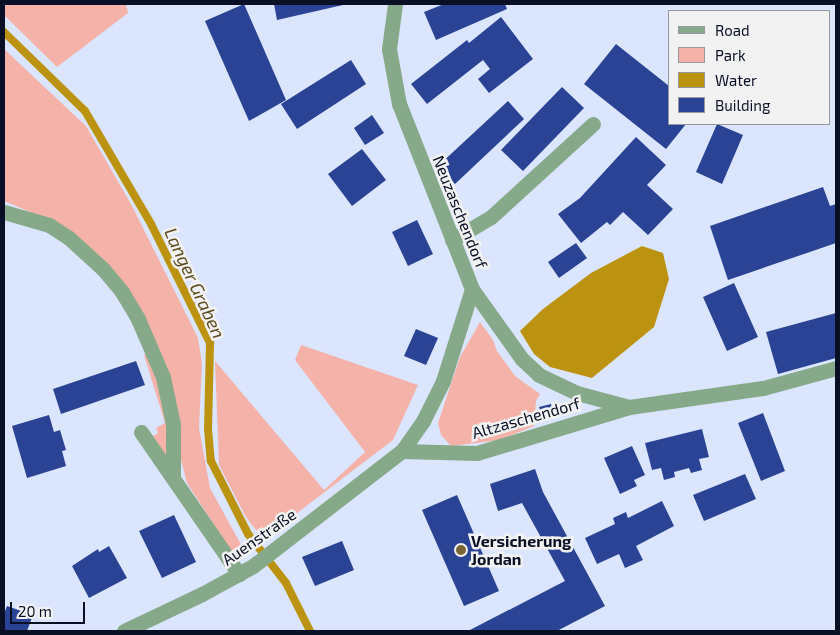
<!DOCTYPE html>
<meta charset="utf-8">
<style>
body{margin:0}
#map{position:relative;width:840px;height:635px;overflow:hidden;background:#dbe5fe;font-family:"Exo 2",sans-serif}
div>[style]{position:absolute}
.green>*{inset:0;background:#f5b2a9}
.water>*{inset:0;background:#bc9311}
.stream>*{height:8px;margin:-4px;padding:0 4px;transform-origin:4px;border-radius:4px;background:#bc9311}
.building>*{inset:0;background:#2b4394}
.service>*{height:15px;margin:-7.5px;padding:0 7.5px;transform-origin:7.5px;border-radius:7.5px;background:#86aa89}
.minor>*{height:15px;margin:-7.5px;padding:0 7.5px;transform-origin:7.5px;border-radius:7.5px;background:#86aa89}
.dots>*{width:14px;height:14px;translate:-50% -50%;box-sizing:border-box;border:2px solid #f2f2f2;border-radius:50%}
span{translate:-50% -50%;white-space:nowrap;text-align:center;line-height:1.15;-webkit-text-stroke:5px #f2f2f2;paint-order:stroke}
.street-label{font-size:16px;color:#091025}
.poi-label{font-size:16px;color:#091025;font-weight:700}
.left{translate:0 -50%;text-align:left}
.water-label{font-size:18px;color:#5d4c1f;font-style:italic}
.frame{position:absolute;inset:0;border:5px solid #091025;pointer-events:none}
.legend{position:absolute;left:668px;top:10px;width:162px;height:115px;box-sizing:border-box;background:#f2f2f2;border:1px solid #9598a0;margin:0;padding:6px 9px;list-style:none;font-size:15px;color:#091025}
.legend li{display:flex;align-items:center;gap:10px;height:25px}
.legend b{width:25px;border:1px solid #9598a0}
.scale{position:absolute;left:10px;top:602px;width:75px;height:22px;box-sizing:border-box;border:2px solid #091025;border-top:0;padding-left:6px;font-size:15px;line-height:18px;white-space:nowrap;color:#091025;-webkit-text-stroke:4px #f2f2f2;paint-order:stroke}
</style>
<div id="map">
<div class="green">
<div style="clip-path:polygon(4px 4px,126px 4px,128px 13px,57px 67px,4px 15px)"></div>
<div style="clip-path:polygon(4px 49px,86px 126px,131px 204px,198px 338px,202px 364px,199px 428px,210px 488px,244px 550px,235px 557px,187px 483px,144px 316px,49px 220px,4px 201px)"></div>
<div style="clip-path:polygon(480px 322px,493px 340px,497px 351px,515px 376px,540px 394px,536px 401px,534px 426px,500px 440px,451px 446px,441px 435px,438px 423px,460px 357px)"></div>
<div style="clip-path:polygon(301px 345px,418px 385px,393px 440px,263px 539px,246px 517px,219px 465px,215px 361px,324px 490px,365px 452px,295px 360px)"></div>
<div style="clip-path:polygon(149px 352px,166px 402px,171px 462px,152px 437px,158px 433px,156px 428px,165px 423px,144px 355px)"></div>
</div>
<div class="water">
<div style="clip-path:polygon(642px 246px,663px 253px,669px 279px,654px 327px,592px 378px,550px 367px,534px 354px,520px 331px,543px 309px,591px 273px)"></div>
</div>
<div class="stream">
<div style="left:4px;top:32px;width:113px;rotate:44.3deg"></div>
<div style="left:85px;top:111px;width:131px;rotate:59.7deg"></div>
<div style="left:151px;top:224px;width:133px;rotate:63.6deg"></div>
<div style="left:210px;top:343px;width:86px;rotate:91.3deg"></div>
<div style="left:208px;top:429px;width:32px;rotate:85deg"></div>
<div style="left:211px;top:461px;width:82px;rotate:63.1deg"></div>
<div style="left:248px;top:534px;width:62px;rotate:52.2deg"></div>
<div style="left:286px;top:583px;width:54px;rotate:63.4deg"></div>
</div>
<div class="building">
<div style="clip-path:polygon(244px 4px,286px 100px,249px 121px,205px 21px)"></div>
<div style="clip-path:polygon(274px 4px,343px 4px,343px 5px,277px 20px)"></div>
<div style="clip-path:polygon(444px 4px,505px 4px,507px 9px,436px 40px,424px 12px)"></div>
<div style="clip-path:polygon(501px 17px,533px 59px,489px 93px,478px 79px,490px 69px,483px 60px,427px 104px,411px 84px,467px 40px,469px 43px)"></div>
<div style="clip-path:polygon(616px 44px,669px 86px,669px 124px,686px 124px,666px 149px,584px 84px)"></div>
<div style="clip-path:polygon(351px 60px,366px 84px,297px 129px,281px 104px)"></div>
<div style="clip-path:polygon(562px 87px,584px 108px,523px 171px,501px 150px)"></div>
<div style="clip-path:polygon(508px 101px,524px 119px,455px 184px,438px 166px)"></div>
<div style="clip-path:polygon(372px 115px,384px 133px,365px 145px,354px 128px)"></div>
<div style="clip-path:polygon(717px 124px,743px 135px,722px 184px,696px 172px)"></div>
<div style="clip-path:polygon(636px 137px,666px 165px,647px 185px,673px 209px,648px 235px,623px 212px,610px 225px,607px 222px,581px 243px,558px 214px,580px 198px)"></div>
<div style="clip-path:polygon(362px 149px,386px 180px,352px 206px,328px 174px)"></div>
<div style="clip-path:polygon(823px 187px,830px 206px,836px 204px,836px 243px,728px 280px,710px 226px)"></div>
<div style="clip-path:polygon(417px 220px,433px 254px,408px 266px,392px 232px)"></div>
<div style="clip-path:polygon(576px 243px,587px 258px,559px 278px,548px 262px)"></div>
<div style="clip-path:polygon(734px 283px,758px 337px,727px 351px,703px 297px)"></div>
<div style="clip-path:polygon(836px 313px,836px 358px,778px 374px,766px 332px)"></div>
<div style="clip-path:polygon(416px 329px,438px 338px,426px 365px,404px 356px)"></div>
<div style="clip-path:polygon(136px 361px,145px 385px,61px 414px,53px 389px)"></div>
<div style="clip-path:polygon(551px 404px,552px 410px,541px 413px,539px 407px)"></div>
<div style="clip-path:polygon(763px 413px,785px 471px,761px 481px,738px 423px)"></div>
<div style="clip-path:polygon(49px 415px,54px 432px,60px 430px,66px 450px,62px 451px,66px 466px,27px 478px,12px 426px)"></div>
<div style="clip-path:polygon(702px 429px,709px 457px,699px 459px,702px 470px,691px 473px,689px 468px,674px 472px,675px 477px,664px 480px,661px 468px,652px 470px,645px 443px)"></div>
<div style="clip-path:polygon(632px 446px,645px 475px,634px 480px,637px 486px,620px 494px,604px 458px)"></div>
<div style="clip-path:polygon(535px 469px,543px 492px,605px 606px,557px 631px,468px 631px,565px 581px,522px 503px,498px 511px,490px 484px)"></div>
<div style="clip-path:polygon(745px 474px,756px 499px,704px 521px,693px 495px)"></div>
<div style="clip-path:polygon(457px 495px,499px 591px,464px 606px,422px 510px)"></div>
<div style="clip-path:polygon(662px 501px,674px 526px,636px 546px,643px 560px,625px 568px,619px 554px,597px 564px,585px 538px,615px 524px,613px 518px,626px 512px,628px 518px)"></div>
<div style="clip-path:polygon(174px 515px,196px 562px,162px 578px,139px 531px)"></div>
<div style="clip-path:polygon(342px 541px,354px 570px,315px 586px,302px 557px)"></div>
<div style="clip-path:polygon(109px 546px,127px 578px,89px 598px,72px 566px,98px 549px,99px 552px)"></div>
<div style="clip-path:polygon(7px 606px,33px 615px,27px 631px,4px 631px,4px 614px)"></div>
</div>
<div class="service">
<div style="left:4px;top:212px;width:47px;rotate:16.1deg"></div>
<div style="left:49px;top:225px;width:24px;rotate:33deg"></div>
<div style="left:69px;top:238px;width:46px;rotate:42.4deg"></div>
<div style="left:103px;top:269px;width:30px;rotate:50deg"></div>
<div style="left:122px;top:292px;width:31px;rotate:59deg"></div>
<div style="left:138px;top:319px;width:63px;rotate:66.7deg"></div>
<div style="left:163px;top:377px;width:48px;rotate:78deg"></div>
<div style="left:173px;top:424px;width:53px;rotate:90deg"></div>
<div style="left:452px;top:240px;width:45px;rotate:-30.5deg"></div>
<div style="left:491px;top:217px;width:138px;rotate:-42.4deg"></div>
<div style="left:141px;top:432px;width:173px;rotate:55.4deg"></div>
</div>
<div class="minor">
<div style="left:472px;top:289px;width:86px;rotate:54.5deg"></div>
<div style="left:522px;top:359px;width:23px;rotate:43deg"></div>
<div style="left:539px;top:375px;width:42px;rotate:25.3deg"></div>
<div style="left:577px;top:393px;width:54px;rotate:15.1deg"></div>
<div style="left:629px;top:407px;width:135px;rotate:-8.1deg"></div>
<div style="left:763px;top:388px;width:76px;rotate:-15.3deg"></div>
<div style="left:402px;top:451px;width:75px;rotate:1.5deg"></div>
<div style="left:477px;top:453px;width:159px;rotate:-16.8deg"></div>
<div style="left:124px;top:631px;width:86px;rotate:-25.4deg"></div>
<div style="left:202px;top:594px;width:58px;rotate:-28.8deg"></div>
<div style="left:253px;top:566px;width:188px;rotate:-37.7deg"></div>
<div style="left:402px;top:451px;width:37px;rotate:-55deg"></div>
<div style="left:423px;top:421px;width:45px;rotate:-63.4deg"></div>
<div style="left:443px;top:381px;width:96px;rotate:-72.5deg"></div>
<div style="left:472px;top:289px;width:199px;rotate:-111.5deg"></div>
<div style="left:399px;top:104px;width:56px;rotate:-100.3deg"></div>
<div style="left:389px;top:49px;width:45px;rotate:-82.4deg"></div>
</div>
<div class="dots">
<div style="left:461px;top:550px;background:#796534"></div>
</div>
<div class="street-label">
<span style="left:460px;top:212px;rotate:68deg">Neuzaschendorf</span>
<span style="left:526px;top:418px;rotate:-16deg">Altzaschendorf</span>
<span style="left:259px;top:537px;rotate:-35deg">Auenstraße</span>
</div>
<div class="poi-label">
<span class="left" style="left:471px;top:550px">Versicherung<br>Jordan</span>
</div>
<div class="water-label">
<span style="left:195px;top:283px;rotate:65deg">Langer Graben</span>
</div>
<div class="frame"></div>
<ul class="legend">
<li><b style="height:6px;background:#86aa89"></b>Road</li>
<li><b style="height:14px;background:#f5b2a9"></b>Park</li>
<li><b style="height:14px;background:#bc9311"></b>Water</li>
<li><b style="height:14px;background:#2b4394"></b>Building</li>
</ul>
<div class="scale">20 m</div>
</div>
